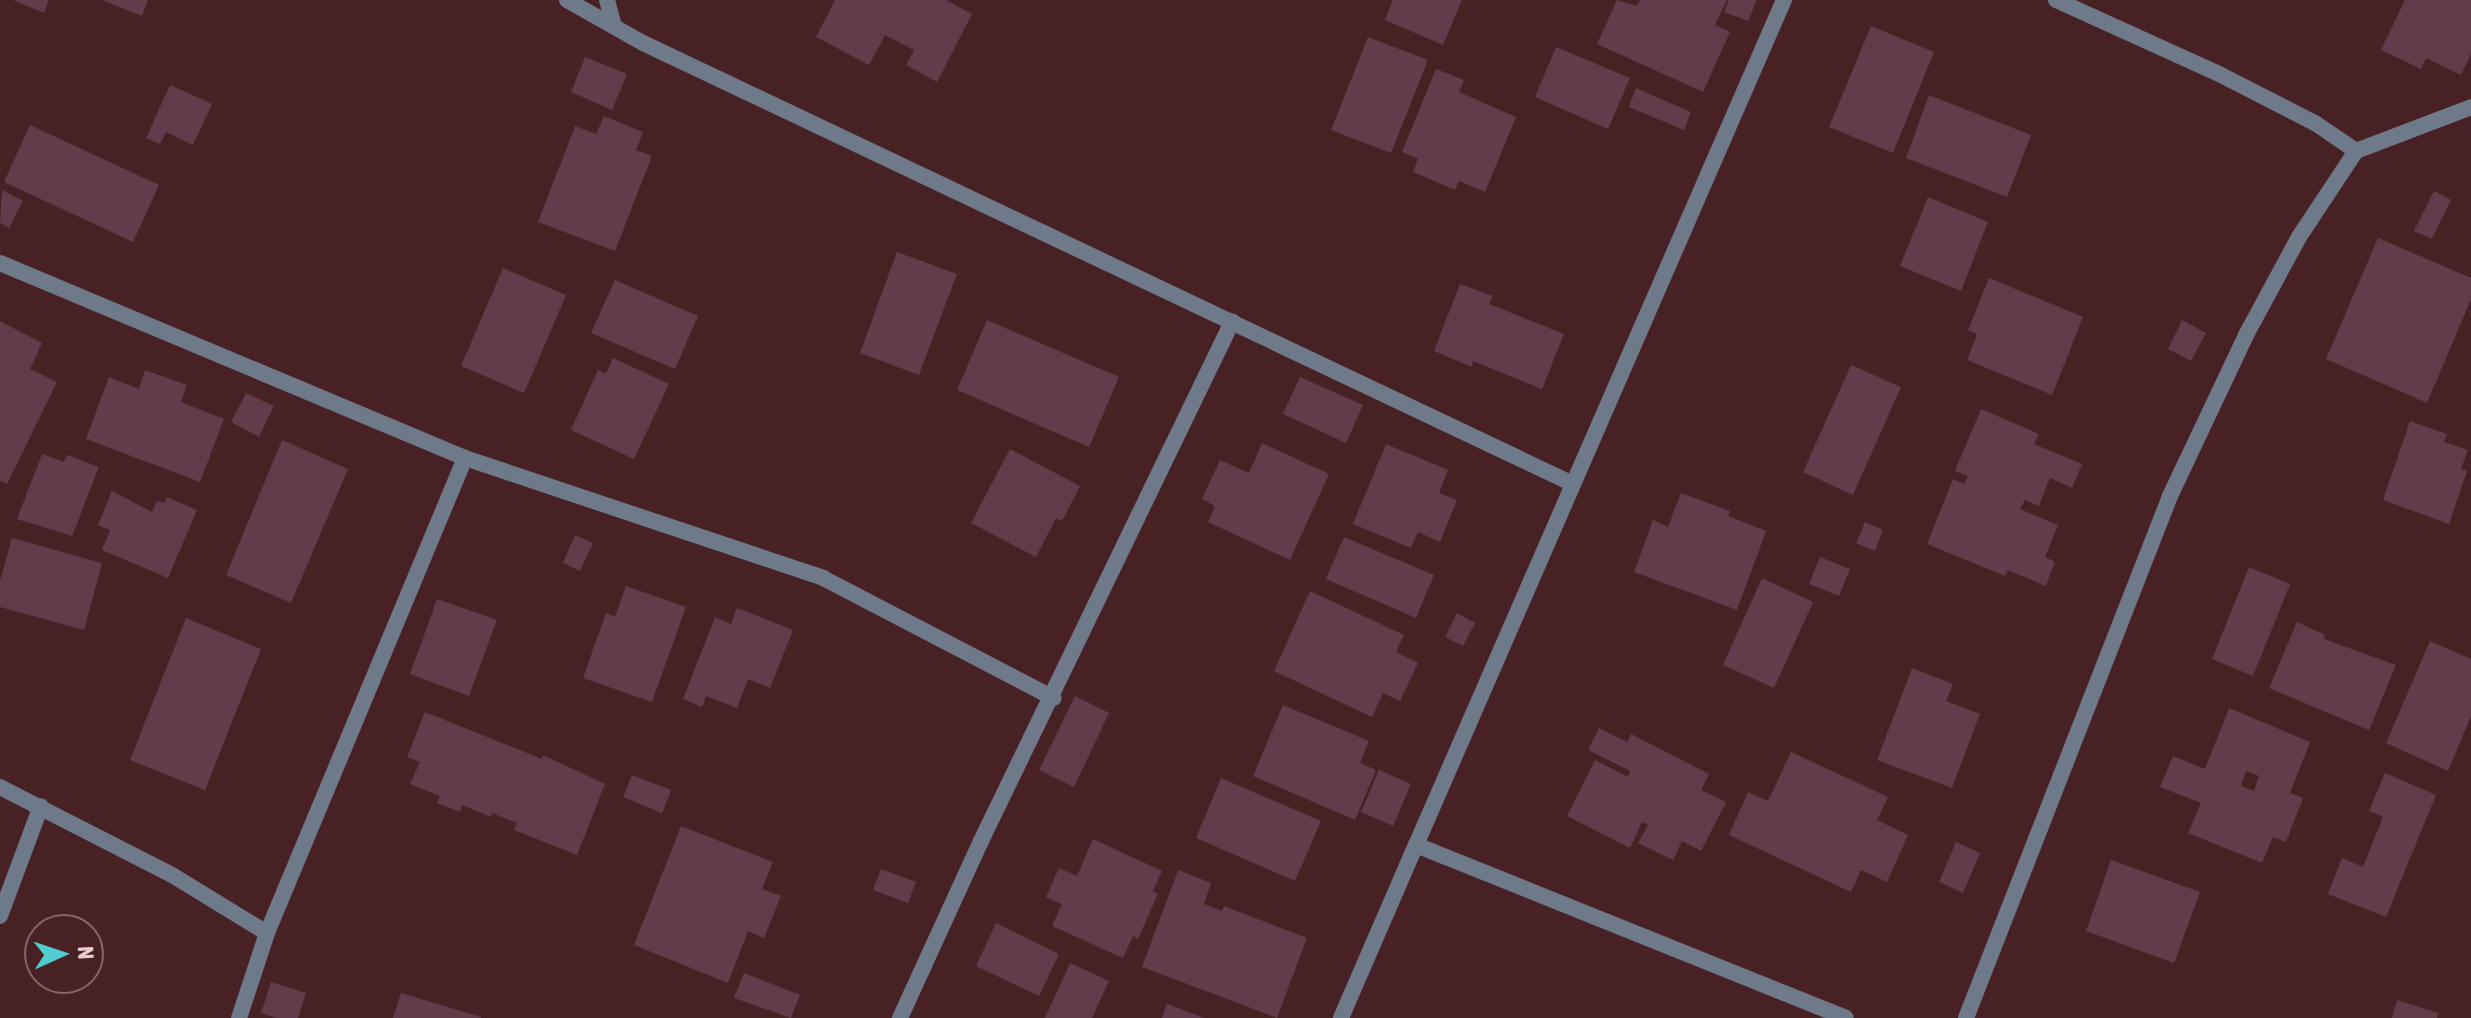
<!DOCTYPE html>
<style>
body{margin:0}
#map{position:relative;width:2471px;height:1018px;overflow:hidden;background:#482124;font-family:"Asap Condensed",sans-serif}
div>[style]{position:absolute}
.building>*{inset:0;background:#643b4a}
.lane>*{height:16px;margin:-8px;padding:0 8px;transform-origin:8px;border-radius:8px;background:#6e7989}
.street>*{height:16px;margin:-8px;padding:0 8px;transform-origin:8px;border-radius:8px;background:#6e7989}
span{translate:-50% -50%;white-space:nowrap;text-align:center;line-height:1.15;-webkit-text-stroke:6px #482124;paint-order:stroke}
.north{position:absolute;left:24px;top:914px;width:80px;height:80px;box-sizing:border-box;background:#482124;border:2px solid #886668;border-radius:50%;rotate:87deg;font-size:22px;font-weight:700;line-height:32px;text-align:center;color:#e9cecf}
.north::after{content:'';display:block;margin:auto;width:28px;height:36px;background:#52cdcf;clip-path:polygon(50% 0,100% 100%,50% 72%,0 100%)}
</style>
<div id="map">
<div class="building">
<div style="clip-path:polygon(13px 0,49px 0,44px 13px)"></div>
<div style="clip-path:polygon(102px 0,148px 0,142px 16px)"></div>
<div style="clip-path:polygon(835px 0,946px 0,972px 14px,937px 82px,906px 65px,914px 50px,885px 35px,869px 65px,816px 37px)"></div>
<div style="clip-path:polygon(1393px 0,1462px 0,1443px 45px,1385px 20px)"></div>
<div style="clip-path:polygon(1617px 0,1637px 6px,1640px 0,1727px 0,1715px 25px,1730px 32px,1703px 92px,1597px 44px)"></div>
<div style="clip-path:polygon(1729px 0,1757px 0,1748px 21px,1724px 12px)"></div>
<div style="clip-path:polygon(2405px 0,2471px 0,2471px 54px,2461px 75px,2426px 58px,2421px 69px,2381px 50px)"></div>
<div style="clip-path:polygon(1871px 26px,1934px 52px,1893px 153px,1829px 127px)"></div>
<div style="clip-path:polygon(1368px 37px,1428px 60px,1391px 153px,1331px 130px)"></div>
<div style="clip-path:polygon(1556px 47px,1630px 78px,1608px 129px,1535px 97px)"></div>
<div style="clip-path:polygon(585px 57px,627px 74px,612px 110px,571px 92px)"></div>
<div style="clip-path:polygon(1436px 69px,1464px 80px,1459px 92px,1516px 117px,1485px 192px,1459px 181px,1455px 190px,1413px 172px,1418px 159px,1402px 152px)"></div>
<div style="clip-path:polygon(170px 85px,212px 104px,193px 145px,166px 132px,160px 144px,146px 138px)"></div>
<div style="clip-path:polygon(1636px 88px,1691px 112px,1684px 130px,1629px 107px)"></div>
<div style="clip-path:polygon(1929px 95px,2031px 135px,2007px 197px,1906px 158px)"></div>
<div style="clip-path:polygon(604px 116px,643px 132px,636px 150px,652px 156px,615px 251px,538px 222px,575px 126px,596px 134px)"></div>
<div style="clip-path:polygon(30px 125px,159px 185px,133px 242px,4px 182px)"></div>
<div style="clip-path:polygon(2px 190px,23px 201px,9px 228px,0 223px)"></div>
<div style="clip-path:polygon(2434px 191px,2451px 200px,2432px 239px,2414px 231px)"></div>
<div style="clip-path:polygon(1928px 197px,1988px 222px,1961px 291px,1900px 266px)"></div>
<div style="clip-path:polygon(2378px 238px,2471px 278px,2471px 299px,2427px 403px,2326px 359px)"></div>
<div style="clip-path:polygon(897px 252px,957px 274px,919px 375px,860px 353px)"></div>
<div style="clip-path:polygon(503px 268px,566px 295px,524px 393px,461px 366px)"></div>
<div style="clip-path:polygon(1989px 278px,2083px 317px,2052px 395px,1967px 360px,1977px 334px,1968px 330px)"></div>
<div style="clip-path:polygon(615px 280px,698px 316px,675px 369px,591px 333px)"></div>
<div style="clip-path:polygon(1460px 284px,1493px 296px,1489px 304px,1564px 334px,1542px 389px,1473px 361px,1472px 367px,1434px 351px)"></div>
<div style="clip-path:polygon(987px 320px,1119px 377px,1089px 447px,957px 390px)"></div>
<div style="clip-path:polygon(2182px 320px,2206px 333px,2191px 361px,2168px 349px)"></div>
<div style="clip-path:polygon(0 321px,42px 343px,30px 369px,57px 382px,7px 484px,0 481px)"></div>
<div style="clip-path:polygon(613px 358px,669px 384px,634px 459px,571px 430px,598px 370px,606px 374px)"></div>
<div style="clip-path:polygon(1851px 365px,1901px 387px,1853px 495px,1803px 472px)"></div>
<div style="clip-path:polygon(145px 370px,187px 385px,181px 402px,224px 419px,200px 482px,86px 439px,109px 377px,139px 389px)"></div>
<div style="clip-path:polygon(1300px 377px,1363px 405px,1346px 443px,1283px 414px)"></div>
<div style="clip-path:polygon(246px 393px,274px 406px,259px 437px,231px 422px)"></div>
<div style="clip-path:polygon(1981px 409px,2039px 434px,2034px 444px,2082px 464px,2072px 488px,2050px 478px,2039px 506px,2025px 500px,2020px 509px,2058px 525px,2045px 557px,2055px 562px,2046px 586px,2008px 570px,2005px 576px,1927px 544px,1953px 479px,1964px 484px,1968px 476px,1955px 471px)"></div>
<div style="clip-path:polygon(2410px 421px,2447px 434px,2444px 442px,2468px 450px,2461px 469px,2467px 471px,2449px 524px,2383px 500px)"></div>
<div style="clip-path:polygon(282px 440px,348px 469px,291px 603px,226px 575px)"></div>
<div style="clip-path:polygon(1262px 443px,1329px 474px,1290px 560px,1208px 522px,1215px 506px,1202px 499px,1220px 460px,1249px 473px)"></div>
<div style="clip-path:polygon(1386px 444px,1448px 470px,1439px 493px,1457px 500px,1440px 542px,1418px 532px,1411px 548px,1353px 524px)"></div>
<div style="clip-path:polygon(1010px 449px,1080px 486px,1062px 521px,1056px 518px,1036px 557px,971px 523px)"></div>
<div style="clip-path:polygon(42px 454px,64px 462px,67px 455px,99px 467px,72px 536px,17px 519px)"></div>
<div style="clip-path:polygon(112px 491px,152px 512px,157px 501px,164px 503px,167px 497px,197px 510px,168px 578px,102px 550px,110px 530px,98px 525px)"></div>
<div style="clip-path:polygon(1681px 493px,1730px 511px,1728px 516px,1766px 531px,1737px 610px,1634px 572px,1653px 520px,1668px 527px)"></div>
<div style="clip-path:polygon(1865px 522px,1883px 530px,1875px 551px,1856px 543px)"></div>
<div style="clip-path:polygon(575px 535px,593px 543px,580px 571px,563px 563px)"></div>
<div style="clip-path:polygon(1344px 537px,1434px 575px,1416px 618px,1326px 579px)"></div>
<div style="clip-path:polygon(12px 538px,102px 563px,84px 630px,0 607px,0 581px)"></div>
<div style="clip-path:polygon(1820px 557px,1850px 569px,1839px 596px,1809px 584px)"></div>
<div style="clip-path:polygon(2249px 567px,2290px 584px,2253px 676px,2212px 659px)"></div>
<div style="clip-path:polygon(1762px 578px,1813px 602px,1774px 688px,1723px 665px)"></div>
<div style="clip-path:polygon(626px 586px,686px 607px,652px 702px,583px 678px,606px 613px,615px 617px)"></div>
<div style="clip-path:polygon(1310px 591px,1404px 635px,1396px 652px,1418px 663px,1400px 701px,1383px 693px,1372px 717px,1274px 671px)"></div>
<div style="clip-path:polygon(437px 599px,497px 620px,469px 696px,410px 674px)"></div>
<div style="clip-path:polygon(737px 608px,793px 630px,770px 688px,748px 679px,737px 708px,706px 696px,702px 707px,683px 699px,715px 617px,731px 624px)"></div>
<div style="clip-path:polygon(1457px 613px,1475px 623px,1463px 646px,1445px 637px)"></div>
<div style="clip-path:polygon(186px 618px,261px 649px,205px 790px,130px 760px)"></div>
<div style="clip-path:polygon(2297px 622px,2325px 635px,2324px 639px,2396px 665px,2369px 730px,2269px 688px)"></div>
<div style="clip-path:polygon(2430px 641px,2471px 659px,2471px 716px,2448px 771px,2386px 743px)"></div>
<div style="clip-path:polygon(1912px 668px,1953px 684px,1946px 701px,1980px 714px,1952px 788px,1877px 760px)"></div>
<div style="clip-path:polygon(1075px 696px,1109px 713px,1074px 787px,1039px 770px)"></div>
<div style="clip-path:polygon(1283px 705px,1369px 741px,1360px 763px,1376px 770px,1355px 820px,1253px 776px)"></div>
<div style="clip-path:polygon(evenodd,2229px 708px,2310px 742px,2290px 793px,2303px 798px,2286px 842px,2273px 837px,2262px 863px,2188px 833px,2201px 803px,2160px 787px,2173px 756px,2205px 769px,2229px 708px,2246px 771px,2259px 776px,2254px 791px,2241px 786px,2246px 771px)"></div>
<div style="clip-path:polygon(425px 712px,542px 759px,543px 755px,605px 784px,577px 855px,514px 830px,517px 823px,492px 813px,491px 817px,462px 805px,460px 812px,437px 803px,440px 796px,410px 784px,420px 762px,407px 757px)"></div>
<div style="clip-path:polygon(1599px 728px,1627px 742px,1631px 734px,1709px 774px,1701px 790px,1726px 802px,1701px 851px,1682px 841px,1673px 860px,1638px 843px,1648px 825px,1642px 822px,1630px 848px,1567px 816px,1595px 760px,1628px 777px,1630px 771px,1588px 750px)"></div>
<div style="clip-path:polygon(1791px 752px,1888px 797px,1877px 820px,1908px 835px,1887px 882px,1861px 870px,1851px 892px,1729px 835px,1748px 792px,1768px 801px)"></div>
<div style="clip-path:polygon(1379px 770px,1411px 784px,1393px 826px,1361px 812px)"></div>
<div style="clip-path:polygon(2385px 773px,2436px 795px,2386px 917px,2328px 894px,2342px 858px,2363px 867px,2383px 817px,2369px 811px)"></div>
<div style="clip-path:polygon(632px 775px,671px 790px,662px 813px,623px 797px)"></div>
<div style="clip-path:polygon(1221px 778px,1321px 821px,1295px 881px,1196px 838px)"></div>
<div style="clip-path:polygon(681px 826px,773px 862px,762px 889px,781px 896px,764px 938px,748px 931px,728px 983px,634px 945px)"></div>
<div style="clip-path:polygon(1093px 839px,1162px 871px,1153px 891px,1158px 894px,1138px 939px,1133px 936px,1123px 958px,1052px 926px,1062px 904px,1046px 897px,1059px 868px,1077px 876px)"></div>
<div style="clip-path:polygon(1956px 842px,1980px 853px,1963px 893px,1939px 882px)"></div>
<div style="clip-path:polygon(2111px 860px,2200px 892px,2174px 963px,2086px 931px)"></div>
<div style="clip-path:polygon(881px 869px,916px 882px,908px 903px,873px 890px)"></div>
<div style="clip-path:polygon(1178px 870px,1211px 883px,1204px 904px,1222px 911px,1224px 906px,1307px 938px,1277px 1018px,1142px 967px)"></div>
<div style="clip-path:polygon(996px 923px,1059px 954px,1039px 996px,976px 966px)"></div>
<div style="clip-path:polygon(1070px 963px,1109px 981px,1092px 1018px,1045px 1018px)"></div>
<div style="clip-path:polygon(744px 973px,800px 995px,791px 1018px,734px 998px)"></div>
<div style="clip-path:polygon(271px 982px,306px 993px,298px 1018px,277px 1018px,261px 1013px)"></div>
<div style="clip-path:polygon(401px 993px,481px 1017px,481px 1018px,393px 1018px)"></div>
<div style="clip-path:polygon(2397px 1000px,2438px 1013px,2437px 1018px,2392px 1018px)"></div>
<div style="clip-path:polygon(1167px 1004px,1205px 1018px,1162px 1018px)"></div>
</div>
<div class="lane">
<div style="left:0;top:916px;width:117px;rotate:-69.6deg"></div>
</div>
<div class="street">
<div style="left:567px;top:0;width:87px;rotate:29.5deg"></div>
<div style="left:643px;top:43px;width:1029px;rotate:25.37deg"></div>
<div style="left:607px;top:0;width:27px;rotate:75deg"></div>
<div style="left:2056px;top:0;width:181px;rotate:24.4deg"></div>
<div style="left:2221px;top:75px;width:106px;rotate:27.1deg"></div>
<div style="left:2315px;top:123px;width:50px;rotate:34.3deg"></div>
<div style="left:0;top:263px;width:504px;rotate:22.75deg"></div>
<div style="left:465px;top:458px;width:378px;rotate:18.5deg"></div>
<div style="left:823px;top:578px;width:260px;rotate:27.5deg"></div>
<div style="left:0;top:787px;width:193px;rotate:27.1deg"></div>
<div style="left:172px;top:875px;width:111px;rotate:31.4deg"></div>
<div style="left:267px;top:933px;width:89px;rotate:108.2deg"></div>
<div style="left:1416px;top:845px;width:922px;rotate:-66.47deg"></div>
<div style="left:267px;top:933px;width:515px;rotate:-67.37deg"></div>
<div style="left:900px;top:1018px;width:195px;rotate:-65.4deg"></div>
<div style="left:981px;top:841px;width:577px;rotate:-64.19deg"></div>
<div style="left:1341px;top:1018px;width:189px;rotate:-66.6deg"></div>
<div style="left:1416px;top:845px;width:463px;rotate:21.9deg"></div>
<div style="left:1966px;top:1018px;width:560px;rotate:-68.65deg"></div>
<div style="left:2170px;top:496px;width:178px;rotate:-64.7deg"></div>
<div style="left:2246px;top:335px;width:111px;rotate:-61.6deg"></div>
<div style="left:2299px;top:237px;width:103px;rotate:-56.5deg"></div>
<div style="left:2356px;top:151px;width:123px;rotate:-20.9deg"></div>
</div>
<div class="north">N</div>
</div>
